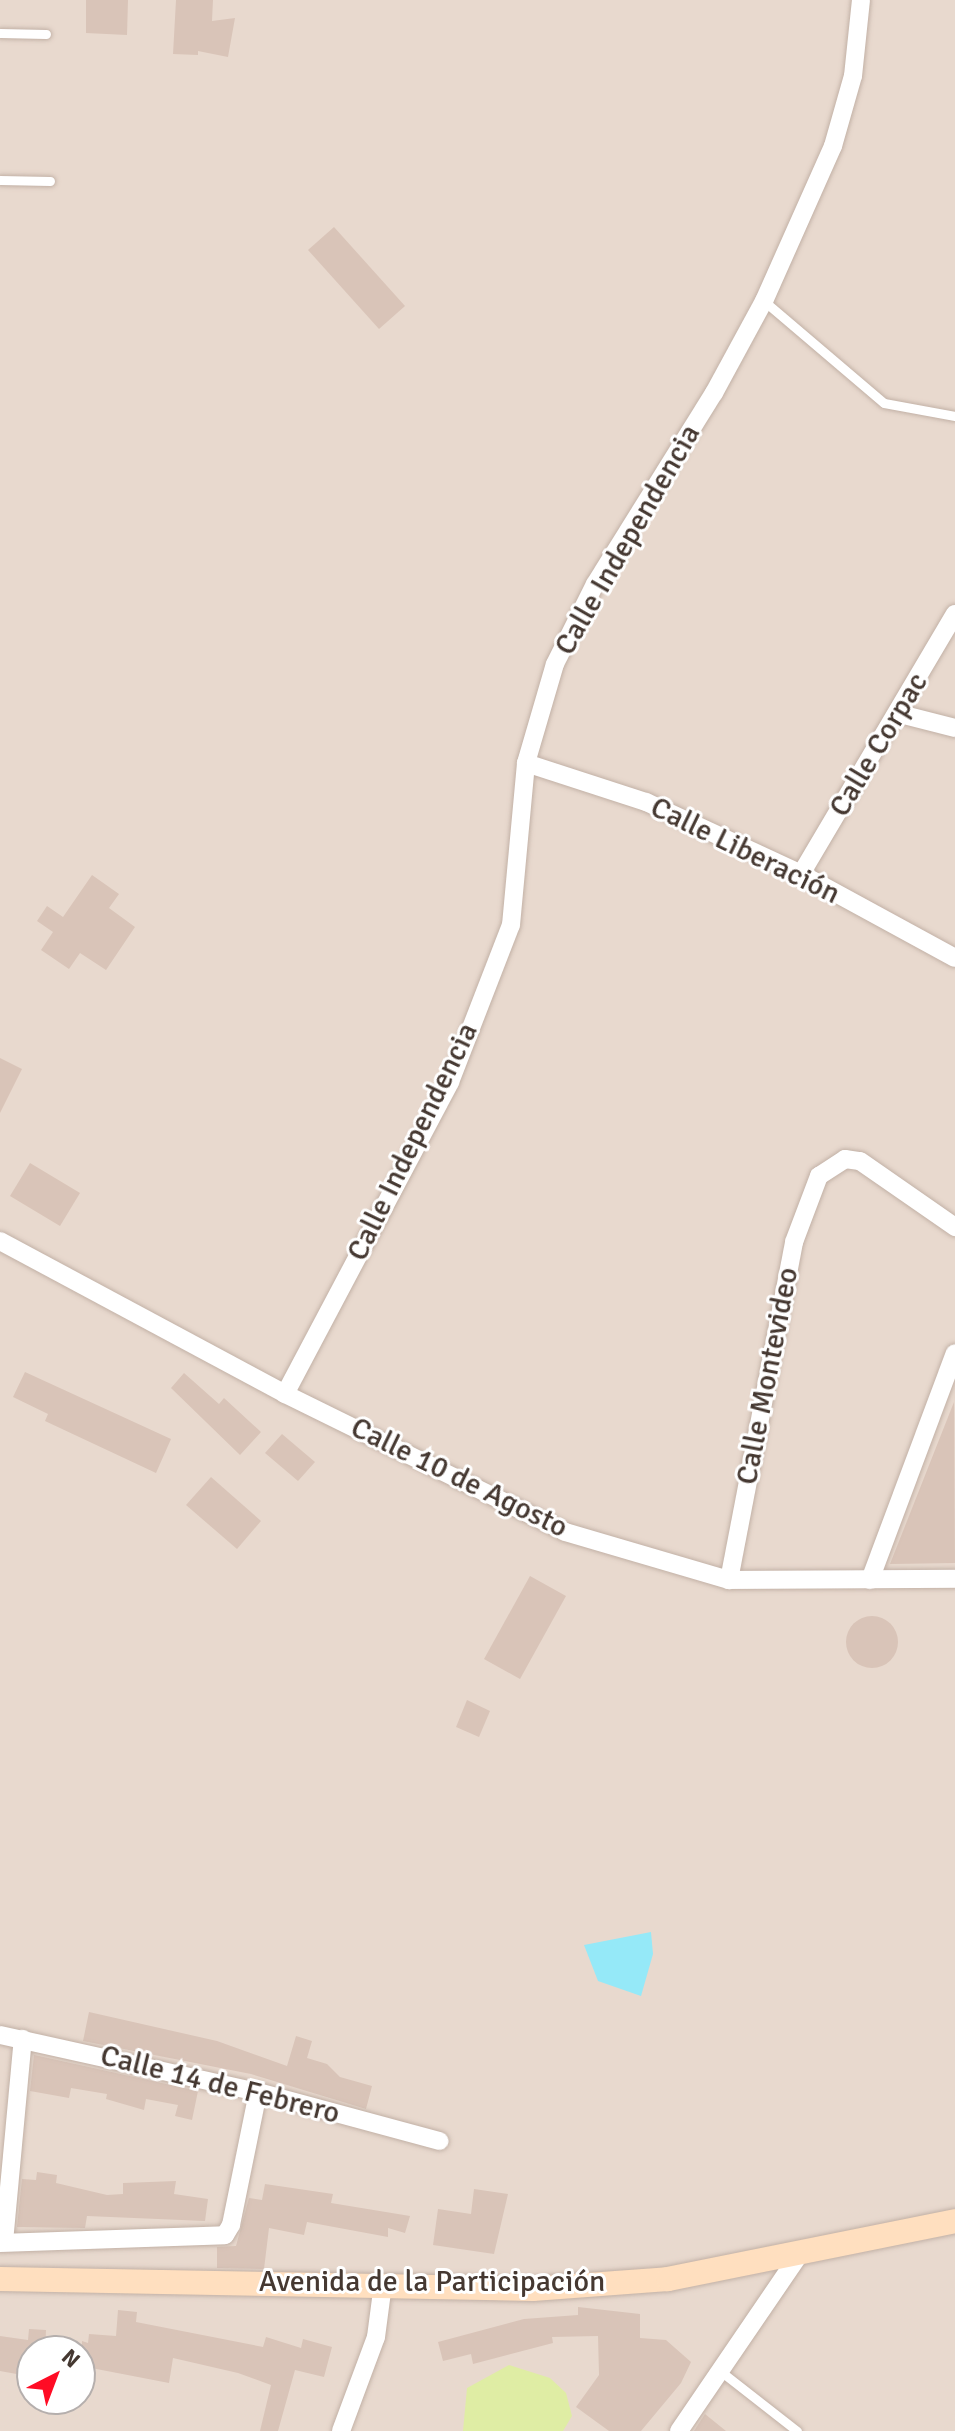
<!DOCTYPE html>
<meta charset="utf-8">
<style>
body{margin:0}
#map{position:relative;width:955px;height:2431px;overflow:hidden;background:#f3e9e1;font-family:Signika,sans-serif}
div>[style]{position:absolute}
.residential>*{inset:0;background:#e8d9ce}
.green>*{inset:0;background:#dfeda4}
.water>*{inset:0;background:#95e9f8}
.building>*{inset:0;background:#d9c4b8}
.round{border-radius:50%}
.roads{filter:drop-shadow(0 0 2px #c2b1a6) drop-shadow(0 0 2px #c2b1a6)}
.service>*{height:9px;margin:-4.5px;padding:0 4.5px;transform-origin:4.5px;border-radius:4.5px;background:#fff}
.minor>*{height:18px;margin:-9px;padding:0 9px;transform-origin:9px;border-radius:9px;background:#fff}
.secondary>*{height:24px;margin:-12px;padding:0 12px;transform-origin:12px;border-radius:12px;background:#ffdfbf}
span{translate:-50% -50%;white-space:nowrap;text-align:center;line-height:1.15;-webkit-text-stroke:6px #fff;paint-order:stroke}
.street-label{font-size:30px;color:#453831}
.north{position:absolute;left:16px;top:2335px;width:80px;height:80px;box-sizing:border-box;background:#fff;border:2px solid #b5afad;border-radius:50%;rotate:42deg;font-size:22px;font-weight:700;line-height:32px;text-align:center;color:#453831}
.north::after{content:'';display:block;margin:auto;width:28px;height:36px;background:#ff0c25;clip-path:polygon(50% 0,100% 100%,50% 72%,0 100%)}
</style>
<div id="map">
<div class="residential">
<div style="clip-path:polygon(evenodd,0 0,955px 0,955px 2431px,0 2431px,0 0,32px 2351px,80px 2351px,80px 2399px,32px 2399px,32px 2351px)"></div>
</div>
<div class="green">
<div style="clip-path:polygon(509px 2365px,550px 2378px,566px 2393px,572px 2416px,563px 2431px,463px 2431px,467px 2388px)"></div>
</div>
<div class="water">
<div style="clip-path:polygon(651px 1932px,653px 1954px,641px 1996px,598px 1981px,584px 1945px)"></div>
</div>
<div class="building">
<div style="clip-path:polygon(86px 0,128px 0,127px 35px,86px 33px)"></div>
<div style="clip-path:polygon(176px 0,213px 0,212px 21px,235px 18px,228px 57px,198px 51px,198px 55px,173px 54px)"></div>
<div style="clip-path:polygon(334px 227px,405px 306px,379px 329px,308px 250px)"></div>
<div style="clip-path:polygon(92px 875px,119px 894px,109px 908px,135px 927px,106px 970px,80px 953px,69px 969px,41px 950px,53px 932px,37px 921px,47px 906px,63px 917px)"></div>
<div style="clip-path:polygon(0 1058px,22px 1069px,0 1113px)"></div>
<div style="clip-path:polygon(30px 1163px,80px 1193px,60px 1226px,10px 1196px)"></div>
<div style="clip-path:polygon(25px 1372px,171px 1439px,156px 1473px,45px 1421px,48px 1414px,13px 1397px)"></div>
<div style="clip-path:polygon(184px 1373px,219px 1404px,224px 1398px,261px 1432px,240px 1455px,171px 1388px)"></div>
<div style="clip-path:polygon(954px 1402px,955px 1563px,890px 1564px)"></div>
<div style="clip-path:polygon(282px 1434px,315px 1462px,298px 1481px,265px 1453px)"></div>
<div style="clip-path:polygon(211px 1477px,261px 1521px,237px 1549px,186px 1505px)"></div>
<div style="clip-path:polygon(530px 1576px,566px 1596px,520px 1679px,484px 1659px)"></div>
<div class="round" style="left:846px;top:1616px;width:52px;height:52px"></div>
<div style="clip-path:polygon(467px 1700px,490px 1711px,479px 1737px,456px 1727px)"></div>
<div style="clip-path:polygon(89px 2012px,217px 2041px,287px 2066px,296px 2036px,312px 2041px,307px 2058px,327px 2064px,340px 2077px,372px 2086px,366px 2109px,251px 2074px,83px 2041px)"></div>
<div style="clip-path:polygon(34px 2055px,198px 2091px,192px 2120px,175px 2116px,178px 2105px,146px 2099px,144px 2110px,106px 2099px,107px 2094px,71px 2088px,69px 2098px,30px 2091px)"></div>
<div style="clip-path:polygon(37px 2172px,57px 2175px,56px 2183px,107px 2195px,123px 2194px,123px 2183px,176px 2181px,174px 2194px,208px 2199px,205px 2221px,87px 2216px,85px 2228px,17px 2227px,22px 2179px,36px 2180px)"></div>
<div style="clip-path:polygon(265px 2184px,333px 2194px,331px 2203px,410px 2216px,405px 2233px,388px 2228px,388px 2237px,307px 2222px,304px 2235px,269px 2228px,264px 2269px,217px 2268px,217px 2247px,236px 2246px,249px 2198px,262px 2200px)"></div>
<div style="clip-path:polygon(474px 2189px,508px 2194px,494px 2254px,433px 2245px,438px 2209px,471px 2214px)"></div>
<div style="clip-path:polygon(578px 2307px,640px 2314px,640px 2338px,666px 2340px,691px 2362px,681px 2383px,641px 2431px,609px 2431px,576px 2407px,599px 2375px,598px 2336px,552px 2337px,553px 2343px,473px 2364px,471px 2354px,443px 2361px,438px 2342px,524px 2319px,578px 2315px)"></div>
<div style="clip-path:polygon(118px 2310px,137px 2312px,136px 2322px,263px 2347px,266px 2337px,301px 2348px,303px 2339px,332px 2347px,324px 2377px,295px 2370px,278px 2431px,260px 2431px,271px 2385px,238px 2373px,173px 2358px,169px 2383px,81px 2366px,82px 2341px,88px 2343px,89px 2334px,116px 2336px)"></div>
<div style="clip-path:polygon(29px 2329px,46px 2330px,45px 2351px,32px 2351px,32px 2364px,23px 2363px,22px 2375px,0 2371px,0 2336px,28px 2340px)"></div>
<div style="clip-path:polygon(705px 2414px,726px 2431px,694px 2431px)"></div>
</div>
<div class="roads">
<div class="service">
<div style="left:0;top:33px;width:46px;rotate:1.2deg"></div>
<div style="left:0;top:180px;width:50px;rotate:1.1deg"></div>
<div style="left:764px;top:301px;width:157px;rotate:40.4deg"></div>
<div style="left:884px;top:403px;width:72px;rotate:10.4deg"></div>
<div style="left:719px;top:2370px;width:99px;rotate:38deg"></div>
</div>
<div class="minor">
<div style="left:900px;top:714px;width:57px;rotate:14.3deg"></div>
<div style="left:526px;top:763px;width:126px;rotate:18deg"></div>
<div style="left:646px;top:802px;width:171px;rotate:24.9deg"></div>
<div style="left:801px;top:874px;width:175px;rotate:28.6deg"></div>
<div style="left:801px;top:874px;width:302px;rotate:-59.4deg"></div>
<div style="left:0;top:1241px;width:323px;rotate:28.2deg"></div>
<div style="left:285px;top:1394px;width:312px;rotate:26.2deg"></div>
<div style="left:565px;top:1532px;width:171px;rotate:16.3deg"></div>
<div style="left:729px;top:1580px;width:226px;rotate:-0.3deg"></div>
<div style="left:285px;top:1394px;width:353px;rotate:-62.1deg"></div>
<div style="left:450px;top:1082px;width:168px;rotate:-68.8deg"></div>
<div style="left:511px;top:925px;width:163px;rotate:-84.7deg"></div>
<div style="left:526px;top:763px;width:103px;rotate:-73.7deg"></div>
<div style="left:555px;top:664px;width:89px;rotate:-63.4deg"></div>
<div style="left:595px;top:584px;width:225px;rotate:-58.1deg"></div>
<div style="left:714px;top:393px;width:105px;rotate:-61.5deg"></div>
<div style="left:764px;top:301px;width:170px;rotate:-66deg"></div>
<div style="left:833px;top:146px;width:73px;rotate:-74.1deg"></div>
<div style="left:853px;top:76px;width:76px;rotate:-84deg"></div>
<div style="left:729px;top:1580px;width:344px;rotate:-79.1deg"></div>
<div style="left:794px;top:1242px;width:71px;rotate:-69.3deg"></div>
<div style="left:819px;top:1176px;width:31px;rotate:-33deg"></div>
<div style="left:845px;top:1159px;width:15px;rotate:8deg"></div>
<div style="left:860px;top:1161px;width:116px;rotate:34.8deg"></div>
<div style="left:870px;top:1580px;width:242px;rotate:-69.5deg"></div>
<div style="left:0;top:2035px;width:264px;rotate:12.5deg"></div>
<div style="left:258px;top:2092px;width:188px;rotate:15.1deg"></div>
<div style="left:4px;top:2242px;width:204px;rotate:-84.7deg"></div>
<div style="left:0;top:2243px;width:225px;rotate:-2deg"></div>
<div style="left:225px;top:2235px;width:12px;rotate:-59deg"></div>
<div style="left:231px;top:2225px;width:136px;rotate:-78.5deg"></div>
<div style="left:341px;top:2431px;width:100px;rotate:-69.6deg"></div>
<div style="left:376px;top:2337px;width:53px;rotate:-82.5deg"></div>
<div style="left:679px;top:2431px;width:218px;rotate:-55.7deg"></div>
</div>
<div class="secondary">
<div style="left:0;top:2279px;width:533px;rotate:1.07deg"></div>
<div style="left:533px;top:2289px;width:135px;rotate:-4.2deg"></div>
<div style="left:668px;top:2279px;width:293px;rotate:-11.4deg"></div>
</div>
</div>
<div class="street-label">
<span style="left:628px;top:540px;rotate:-60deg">Calle Independencia</span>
<span style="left:879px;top:745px;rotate:-59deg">Calle Corpac</span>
<span style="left:745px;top:851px;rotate:26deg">Calle Liberación</span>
<span style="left:413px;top:1142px;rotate:-64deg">Calle Independencia</span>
<span style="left:768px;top:1376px;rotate:-79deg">Calle Montevideo</span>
<span style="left:459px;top:1478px;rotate:26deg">Calle 10 de Agosto</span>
<span style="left:220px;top:2085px;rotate:14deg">Calle 14 de Febrero</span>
<span style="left:432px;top:2282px">Avenida de la Participación</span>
</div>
<div class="north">N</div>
</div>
